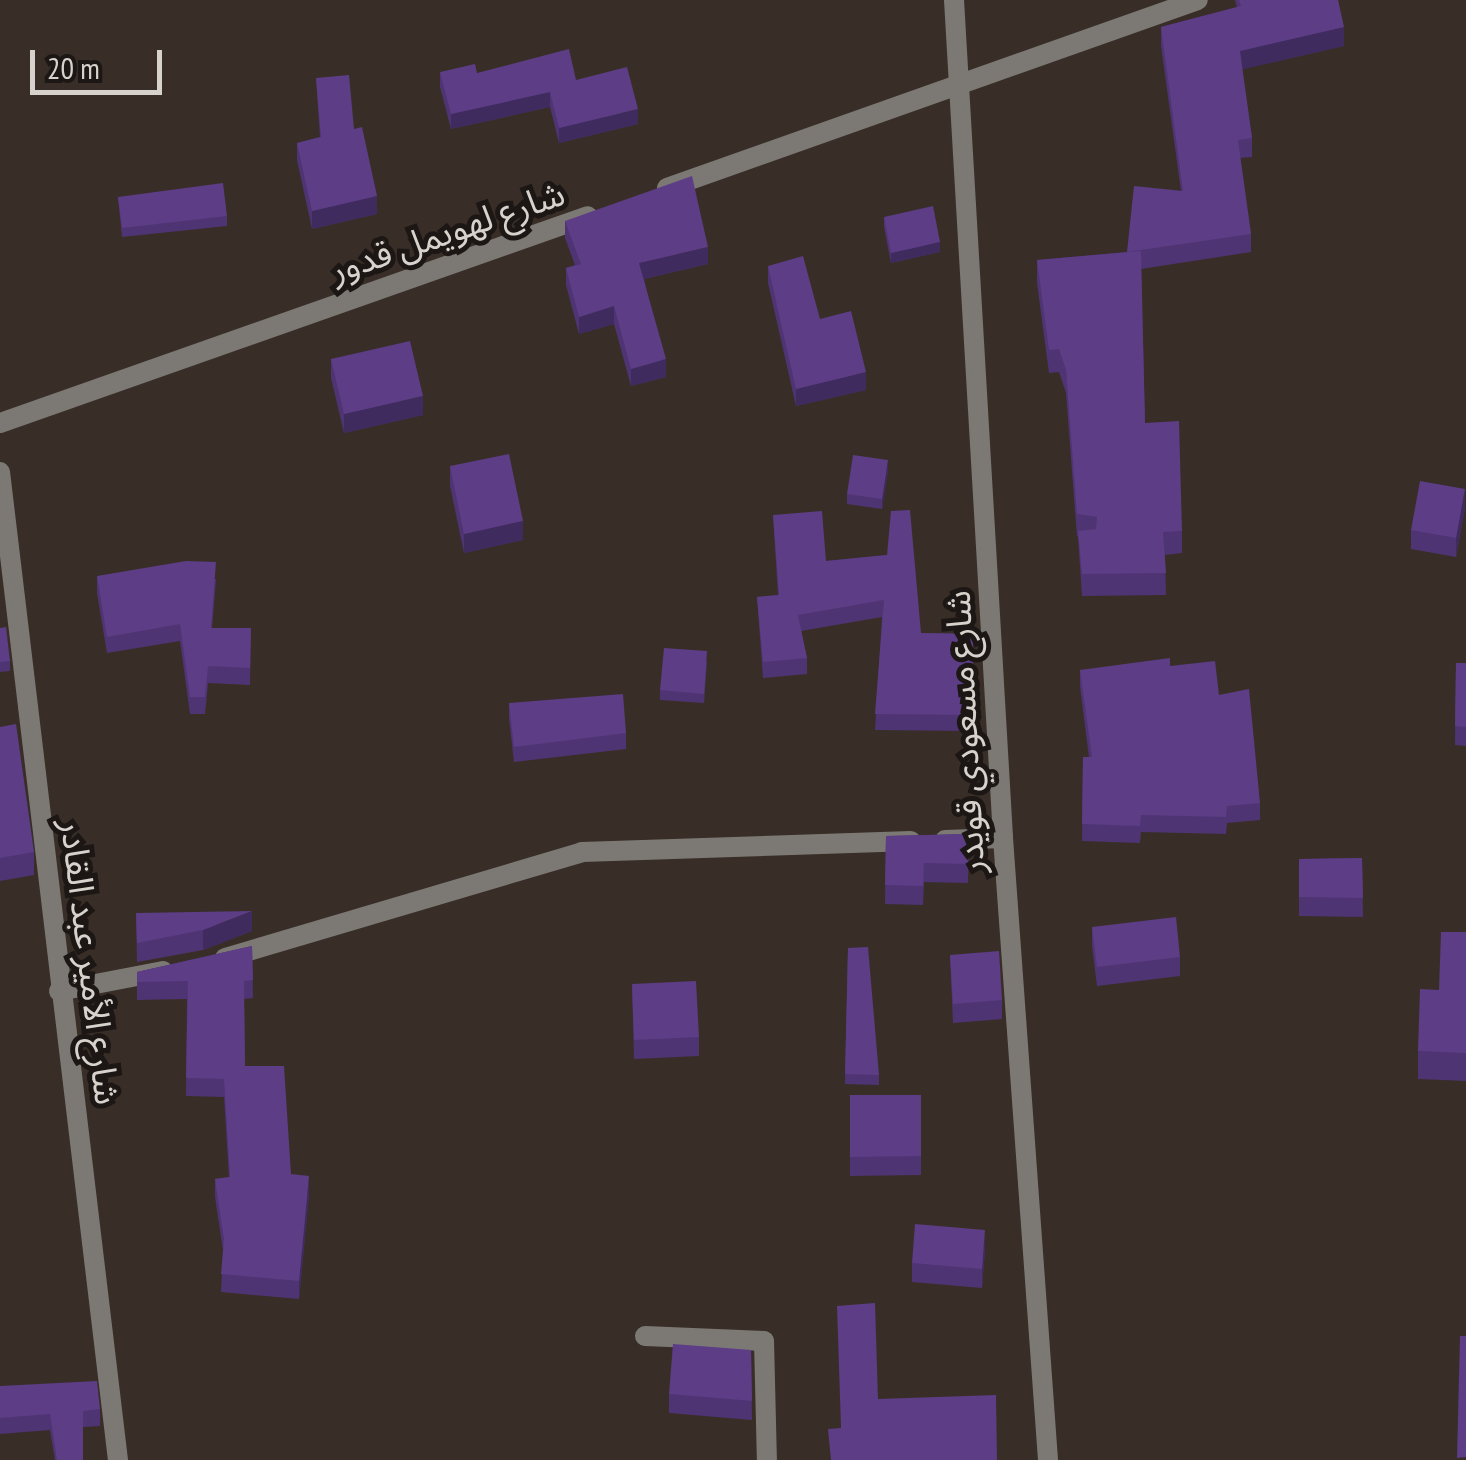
<!DOCTYPE html>
<meta charset="utf-8">
<style>
body{margin:0}
#map{position:relative;width:1466px;height:1460px;overflow:hidden;background:#382e27;font-family:"PT Sans Narrow","Noto Sans Arabic",sans-serif}
div>[style]{position:absolute}
.minor>*{height:20px;margin:-10px;padding:0 10px;transform-origin:10px;border-radius:10px;background:#7c7974}
.wall>*{inset:0;background:#4f3473}
.shaded-wall>*{inset:0;background:#402b5e}
.building>*{inset:0;background:#5c3d86}
span{translate:-50% -50%;white-space:nowrap;text-align:center;line-height:1.15;-webkit-text-stroke:10px #1c1714;paint-order:stroke}
.street-label{font-size:35px;color:#d8d2cd}
.scale{position:absolute;left:30px;top:50px;width:132px;height:45px;box-sizing:border-box;border:5px solid #d8d2cd;border-top:0;padding-left:12px;font-size:30px;line-height:35px;white-space:nowrap;color:#d8d2cd;-webkit-text-stroke:8px #1c1714;paint-order:stroke}
</style>
<div id="map">
<div class="minor">
<div style="left:954px;top:0;width:839px;rotate:86.65deg"></div>
<div style="left:1003px;top:838px;width:624px;rotate:85.86deg"></div>
<div style="left:667px;top:188px;width:563px;rotate:-19.5deg"></div>
<div style="left:0;top:423px;width:623px;rotate:-19.39deg"></div>
<div style="left:0;top:472px;width:995px;rotate:83.19deg"></div>
<div style="left:945px;top:840px;width:58px;rotate:-2deg"></div>
<div style="left:225px;top:958px;width:372px;rotate:-16.5deg"></div>
<div style="left:582px;top:852px;width:329px;rotate:-1.9deg"></div>
<div style="left:59px;top:991px;width:106px;rotate:-10.9deg"></div>
<div style="left:645px;top:1336px;width:119px;rotate:2.4deg"></div>
<div style="left:764px;top:1341px;width:119px;rotate:88.6deg"></div>
</div>
<div class="wall">
<div style="clip-path:polygon(1235px 0,1338px 0,1344px 46px,1242px 69px,1252px 138px,1252px 157px,1240px 158px,1251px 234px,1251px 252px,1141px 269px,1145px 423px,1182px 531px,1182px 553px,1165px 555px,1166px 595px,1082px 596px,1078px 537px,1077px 536px,1066px 393px,1059px 372px,1049px 373px,1037px 283px,1037px 260px,1127px 252px,1181px 191px,1161px 46px,1161px 27px,1237px 7px)"></div>
<div style="clip-path:polygon(440px 72px,477px 73px,576px 80px,638px 124px,559px 143px,550px 107px,451px 129px,440px 87px)"></div>
<div style="clip-path:polygon(316px 78px,354px 129px,377px 214px,312px 229px,297px 160px,297px 143px,320px 137px)"></div>
<div style="clip-path:polygon(118px 197px,227px 216px,227px 226px,122px 237px)"></div>
<div style="clip-path:polygon(884px 217px,940px 252px,891px 263px,884px 227px)"></div>
<div style="clip-path:polygon(565px 221px,708px 264px,644px 279px,666px 377px,631px 386px,614px 324px,579px 334px,566px 285px,566px 268px,575px 265px,565px 238px)"></div>
<div style="clip-path:polygon(768px 266px,820px 319px,866px 390px,796px 406px,768px 283px)"></div>
<div style="clip-path:polygon(331px 359px,423px 415px,344px 433px,331px 378px)"></div>
<div style="clip-path:polygon(450px 466px,523px 540px,464px 553px,450px 486px)"></div>
<div style="clip-path:polygon(888px 470px,882px 509px,847px 504px,847px 494px)"></div>
<div style="clip-path:polygon(1465px 508px,1456px 557px,1411px 549px,1411px 530px)"></div>
<div style="clip-path:polygon(773px 515px,826px 561px,887px 555px,921px 633px,973px 634px,972px 731px,875px 730px,882px 617px,801px 631px,807px 658px,807px 674px,763px 678px,757px 597px,778px 595px)"></div>
<div style="clip-path:polygon(97px 576px,216px 579px,212px 628px,251px 628px,250px 685px,208px 683px,205px 714px,190px 714px,180px 641px,107px 653px,97px 593px)"></div>
<div style="clip-path:polygon(0 628px,10px 661px,10px 671px,0 672px)"></div>
<div style="clip-path:polygon(707px 661px,704px 703px,660px 700px,660px 690px)"></div>
<div style="clip-path:polygon(1456px 663px,1466px 663px,1466px 746px,1455px 745px)"></div>
<div style="clip-path:polygon(1170px 666px,1219px 695px,1260px 803px,1260px 820px,1227px 823px,1226px 834px,1141px 832px,1140px 843px,1082px 841px,1083px 757px,1089px 757px,1080px 687px,1080px 670px)"></div>
<div style="clip-path:polygon(509px 703px,626px 733px,626px 749px,514px 762px,509px 718px)"></div>
<div style="clip-path:polygon(0 727px,34px 852px,34px 875px,0 881px)"></div>
<div style="clip-path:polygon(969px 834px,968px 883px,924px 882px,923px 905px,885px 904px,886px 836px)"></div>
<div style="clip-path:polygon(1362px 858px,1363px 917px,1299px 916px,1299px 859px)"></div>
<div style="clip-path:polygon(136px 913px,252px 931px,203px 950px,137px 962px)"></div>
<div style="clip-path:polygon(1092px 927px,1180px 957px,1180px 976px,1097px 986px,1092px 946px)"></div>
<div style="clip-path:polygon(1466px 932px,1466px 1081px,1418px 1079px,1418px 1051px,1439px 990px)"></div>
<div style="clip-path:polygon(252px 946px,253px 998px,244px 999px,245px 1066px,291px 1174px,309px 1194px,299px 1299px,221px 1292px,223px 1250px,215px 1197px,215px 1179px,229px 1177px,224px 1097px,186px 1096px,187px 999px,137px 1000px,137px 972px)"></div>
<div style="clip-path:polygon(848px 948px,879px 1075px,879px 1085px,845px 1084px)"></div>
<div style="clip-path:polygon(950px 955px,1002px 1000px,1002px 1019px,953px 1023px)"></div>
<div style="clip-path:polygon(632px 984px,699px 1037px,699px 1056px,634px 1059px)"></div>
<div style="clip-path:polygon(850px 1095px,921px 1095px,921px 1175px,850px 1176px)"></div>
<div style="clip-path:polygon(985px 1249px,982px 1288px,912px 1282px,912px 1263px)"></div>
<div style="clip-path:polygon(751px 1350px,752px 1420px,669px 1413px,669px 1394px)"></div>
<div style="clip-path:polygon(0 1386px,100px 1409px,100px 1426px,83px 1427px,83px 1460px,55px 1460px,50px 1430px,0 1434px)"></div>
</div>
<div class="shaded-wall">
<div style="clip-path:polygon(1344px 27px,1344px 46px,1240px 70px,1240px 51px)"></div>
<div style="clip-path:polygon(550px 92px,550px 107px,451px 129px,451px 114px)"></div>
<div style="clip-path:polygon(638px 109px,638px 124px,559px 143px,559px 128px)"></div>
<div style="clip-path:polygon(377px 196px,377px 214px,312px 229px,312px 211px)"></div>
<div style="clip-path:polygon(940px 242px,940px 252px,891px 263px,891px 253px)"></div>
<div style="clip-path:polygon(708px 247px,708px 264px,639px 280px,639px 263px)"></div>
<div style="clip-path:polygon(614px 306px,614px 324px,579px 334px,579px 317px)"></div>
<div style="clip-path:polygon(666px 359px,666px 377px,631px 386px,631px 369px)"></div>
<div style="clip-path:polygon(866px 372px,866px 390px,796px 406px,796px 389px)"></div>
<div style="clip-path:polygon(423px 396px,423px 415px,344px 433px,344px 414px)"></div>
<div style="clip-path:polygon(888px 460px,888px 470px,882px 509px,882px 499px)"></div>
<div style="clip-path:polygon(1465px 489px,1465px 508px,1456px 557px,1456px 538px)"></div>
<div style="clip-path:polygon(523px 521px,523px 540px,464px 553px,464px 534px)"></div>
<div style="clip-path:polygon(252px 911px,252px 931px,203px 950px,203px 930px)"></div>
<div style="clip-path:polygon(309px 1176px,309px 1194px,299px 1299px,299px 1281px)"></div>
<div style="clip-path:polygon(985px 1230px,985px 1249px,982px 1288px,982px 1269px)"></div>
</div>
<div class="building">
<div style="clip-path:polygon(1239px 0,1338px 0,1344px 27px,1240px 51px,1252px 138px,1238px 140px,1251px 234px,1127px 252px,1134px 186px,1183px 191px,1161px 27px,1241px 6px)"></div>
<div style="clip-path:polygon(569px 49px,576px 80px,627px 67px,638px 109px,559px 128px,550px 92px,451px 114px,440px 72px,475px 64px,477px 73px)"></div>
<div style="clip-path:polygon(349px 75px,354px 129px,362px 127px,377px 196px,312px 211px,297px 143px,321px 137px,316px 78px)"></div>
<div style="clip-path:polygon(692px 176px,708px 247px,639px 263px,666px 359px,631px 369px,614px 306px,579px 317px,566px 268px,581px 264px,565px 221px)"></div>
<div style="clip-path:polygon(223px 183px,227px 216px,122px 228px,118px 197px)"></div>
<div style="clip-path:polygon(933px 206px,940px 242px,891px 253px,884px 217px)"></div>
<div style="clip-path:polygon(1141px 251px,1145px 423px,1179px 421px,1182px 531px,1163px 532px,1166px 573px,1082px 574px,1078px 531px,1096px 529px,1097px 517px,1077px 514px,1066px 370px,1059px 349px,1049px 350px,1037px 260px)"></div>
<div style="clip-path:polygon(803px 256px,820px 319px,851px 311px,866px 372px,796px 389px,768px 266px)"></div>
<div style="clip-path:polygon(410px 341px,423px 396px,344px 414px,331px 359px)"></div>
<div style="clip-path:polygon(509px 454px,523px 521px,464px 534px,450px 466px)"></div>
<div style="clip-path:polygon(853px 455px,888px 460px,882px 499px,847px 494px)"></div>
<div style="clip-path:polygon(1420px 481px,1465px 489px,1456px 538px,1411px 530px)"></div>
<div style="clip-path:polygon(910px 510px,921px 633px,973px 634px,972px 715px,875px 714px,884px 600px,798px 615px,807px 658px,763px 662px,757px 597px,779px 595px,773px 515px,822px 511px,826px 561px,887px 555px,891px 511px)"></div>
<div style="clip-path:polygon(186px 561px,216px 562px,211px 628px,251px 628px,250px 668px,208px 666px,205px 697px,190px 697px,180px 624px,107px 637px,97px 576px)"></div>
<div style="clip-path:polygon(6px 627px,10px 661px,0 662px,0 628px)"></div>
<div style="clip-path:polygon(664px 648px,707px 651px,704px 694px,660px 690px)"></div>
<div style="clip-path:polygon(1170px 658px,1170px 666px,1215px 661px,1219px 695px,1249px 689px,1260px 803px,1227px 806px,1226px 817px,1141px 815px,1140px 826px,1082px 824px,1083px 757px,1092px 757px,1080px 670px)"></div>
<div style="clip-path:polygon(1456px 663px,1466px 663px,1466px 727px,1455px 726px)"></div>
<div style="clip-path:polygon(623px 694px,626px 733px,514px 747px,509px 703px)"></div>
<div style="clip-path:polygon(16px 724px,34px 852px,0 858px,0 727px)"></div>
<div style="clip-path:polygon(969px 834px,968px 864px,924px 863px,923px 886px,885px 885px,886px 836px)"></div>
<div style="clip-path:polygon(1362px 858px,1363px 898px,1299px 897px,1299px 859px)"></div>
<div style="clip-path:polygon(252px 911px,203px 930px,137px 943px,136px 913px)"></div>
<div style="clip-path:polygon(1176px 917px,1180px 957px,1097px 967px,1092px 927px)"></div>
<div style="clip-path:polygon(1441px 932px,1466px 932px,1466px 1053px,1418px 1051px,1420px 989px,1439px 990px)"></div>
<div style="clip-path:polygon(252px 946px,253px 980px,244px 981px,245px 1066px,284px 1066px,291px 1174px,309px 1176px,299px 1281px,221px 1274px,224px 1239px,215px 1179px,230px 1177px,224px 1079px,186px 1078px,188px 981px,137px 982px,137px 972px)"></div>
<div style="clip-path:polygon(868px 947px,879px 1075px,845px 1074px,848px 948px)"></div>
<div style="clip-path:polygon(999px 951px,1002px 1000px,953px 1004px,950px 955px)"></div>
<div style="clip-path:polygon(696px 981px,699px 1037px,634px 1040px,632px 984px)"></div>
<div style="clip-path:polygon(850px 1095px,921px 1095px,921px 1156px,850px 1157px)"></div>
<div style="clip-path:polygon(915px 1224px,985px 1230px,982px 1269px,912px 1263px)"></div>
<div style="clip-path:polygon(875px 1303px,878px 1399px,996px 1395px,997px 1460px,831px 1460px,828px 1429px,841px 1428px,837px 1306px)"></div>
<div style="clip-path:polygon(1460px 1336px,1466px 1336px,1466px 1457px,1457px 1458px)"></div>
<div style="clip-path:polygon(673px 1344px,751px 1350px,752px 1401px,669px 1394px)"></div>
<div style="clip-path:polygon(97px 1381px,100px 1409px,83px 1411px,83px 1460px,57px 1460px,50px 1414px,0 1418px,0 1386px)"></div>
</div>
<div class="street-label">
<span style="left:447px;top:231px;rotate:-19deg">شارع لهويمل قدور</span>
<span style="left:964px;top:732px;rotate:-93deg">شارع مسعودي قويدر</span>
<span style="left:91px;top:962px;rotate:83deg">شارع الأمير عبد القادر</span>
</div>
<div class="scale">20 m</div>
</div>
